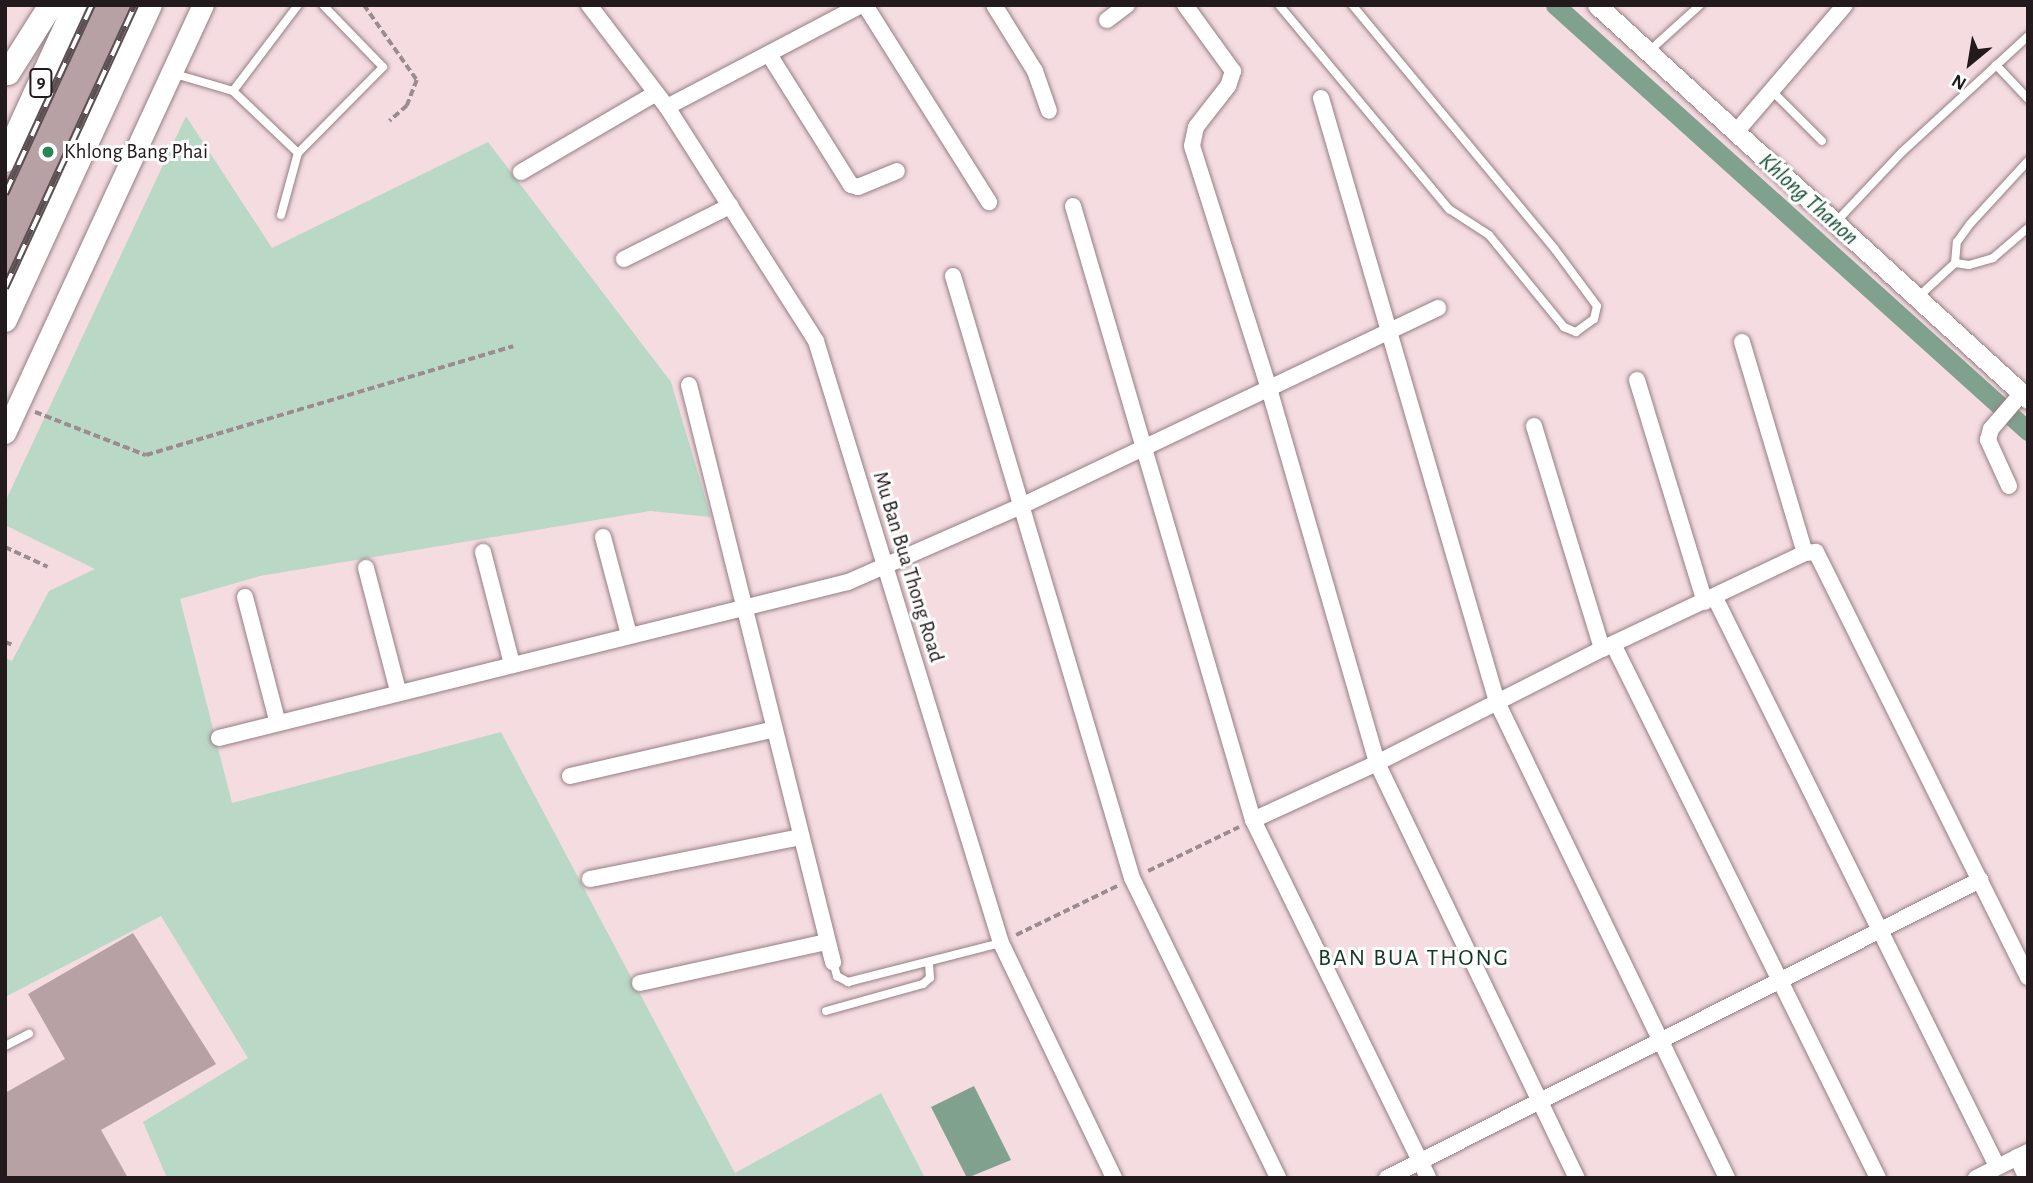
<!DOCTYPE html>
<style>
body{margin:0}
#map{position:relative;width:2033px;height:1183px;overflow:hidden;background:#f4dce1;font-family:"Alegreya Sans",sans-serif}
div>[style]{position:absolute}
.green>*{inset:0;background:#bad8c6}
.water>*{inset:0;background:#80a18e}
.canal>*{height:19px;margin:-9.5px;padding:0 9.5px;transform-origin:9.5px;border-radius:9.5px;background:#80a18e}
.building>*{inset:0;background:#b7a1a5}
.path>*{height:3.5px;margin-top:-1.75px;transform-origin:0;background:repeating-linear-gradient(90deg,#9c8b8f 0 7px,transparent 0 10.5px)}
.roads{filter:drop-shadow(0 0 2px #947f83) drop-shadow(0 0 2px #947f83)}
.service>*{height:8px;margin:-4px;padding:0 4px;transform-origin:4px;border-radius:4px;background:#fff}
.minor>*{height:16px;margin:-8px;padding:0 8px;transform-origin:8px;border-radius:8px;background:#fff}
.tertiary>*{height:19px;margin:-9.5px;padding:0 9.5px;transform-origin:9.5px;border-radius:9.5px;background:#fff}
.secondary>*{height:21px;margin:-10.5px;padding:0 10.5px;transform-origin:10.5px;border-radius:10.5px;background:#fff}
.trunk>*{height:24px;margin:-12px;padding:0 12px;transform-origin:12px;border-radius:12px;background:#fff}
.rail>*{height:8px;margin-top:-4px;transform-origin:0;background:repeating-linear-gradient(90deg,#fff 0 16px,#5c4f52 0 32px);box-sizing:border-box;border-block:2px solid #5c4f52}
.dots>*{width:19px;height:19px;translate:-50% -50%;box-sizing:border-box;border:4px solid #fff;border-radius:50%}
span{translate:-50% -50%;white-space:nowrap;text-align:center;line-height:1.15;-webkit-text-stroke:6px #fff;paint-order:stroke}
.shield-label span{padding:2px 5px;background:#fff;border:2px solid;border-radius:5px;-webkit-text-stroke-width:0}
.shield-label{font-size:19px;color:#221a1c;font-weight:700}
.poi-label{font-size:21px;color:#221a1c}
.left{translate:0 -50%;text-align:left}
.street-label{font-size:21px;color:#221a1c}
.water-label{font-size:23px;color:#114d31;font-style:italic}
.quarter-label{font-size:24px;color:#0f3a25;letter-spacing:2px}
.frame{position:absolute;inset:0;border:7px solid #221a1c;pointer-events:none}
.north{position:absolute;left:1935px;top:28px;width:70px;height:70px;-webkit-text-stroke:5px #fff;paint-order:stroke;rotate:210deg;font-size:19px;font-weight:700;line-height:28px;text-align:center;color:#221a1c}
.north::after{content:'';display:block;margin:auto;width:24px;height:32px;background:#221a1c;clip-path:polygon(50% 0,100% 100%,50% 72%,0 100%)}
</style>
<div id="map">
<div class="green">
<div style="clip-path:polygon(186px 116px,272px 248px,488px 142px,671px 382px,711px 517px,650px 511px,260px 576px,180px 599px,232px 803px,501px 732px,735px 1173px,881px 1093px,925px 1178px,167px 1178px,143px 1122px,248px 1058px,161px 916px,5px 997px,5px 658px,12px 661px,49px 591px,95px 569px,5px 525px,5px 502px)"></div>
</div>
<div class="water">
<div style="clip-path:polygon(974px 1086px,1011px 1160px,967px 1178px,931px 1107px)"></div>
</div>
<div class="canal">
<div style="left:1555px;top:5px;width:637px;rotate:42.01deg"></div>
</div>
<div class="building">
<div style="clip-path:polygon(91px 5px,134px 5px,5px 284px,5px 177px,19px 166px)"></div>
<div style="clip-path:polygon(133px 933px,216px 1064px,101px 1130px,128px 1178px,5px 1178px,5px 1093px,65px 1059px,28px 994px)"></div>
</div>
<div class="path">
<div style="left:364px;top:5px;width:92px;rotate:54.8deg"></div>
<div style="left:417px;top:80px;width:28px;rotate:111deg"></div>
<div style="left:407px;top:106px;width:23px;rotate:139deg"></div>
<div style="left:35px;top:412px;width:119px;rotate:21.2deg"></div>
<div style="left:146px;top:455px;width:383px;rotate:-16.5deg"></div>
<div style="left:5px;top:547px;width:47px;rotate:24.9deg"></div>
<div style="left:5px;top:642px;width:9px;rotate:21deg"></div>
<div style="left:1148px;top:871px;width:101px;rotate:-25.8deg"></div>
<div style="left:1016px;top:935px;width:114px;rotate:-25.9deg"></div>
</div>
<div class="roads">
<div class="service">
<div style="left:1279px;top:5px;width:266px;rotate:50.2deg"></div>
<div style="left:1449px;top:209px;width:48px;rotate:33deg"></div>
<div style="left:1489px;top:235px;width:119px;rotate:50.8deg"></div>
<div style="left:1564px;top:327px;width:13px;rotate:23deg"></div>
<div style="left:1576px;top:332px;width:22px;rotate:-36deg"></div>
<div style="left:1594px;top:319px;width:13px;rotate:-77deg"></div>
<div style="left:1597px;top:306px;width:72px;rotate:-126.6deg"></div>
<div style="left:1554px;top:248px;width:316px;rotate:-129.7deg"></div>
<div style="left:1648px;top:52px;width:70px;rotate:-42.1deg"></div>
<div style="left:1996px;top:65px;width:47px;rotate:46.7deg"></div>
<div style="left:175px;top:74px;width:60px;rotate:16.3deg"></div>
<div style="left:233px;top:91px;width:108px;rotate:-52.9deg"></div>
<div style="left:1771px;top:90px;width:72px;rotate:45deg"></div>
<div style="left:233px;top:91px;width:90px;rotate:43.6deg"></div>
<div style="left:298px;top:153px;width:121px;rotate:-45.3deg"></div>
<div style="left:383px;top:67px;width:86px;rotate:-134.1deg"></div>
<div style="left:281px;top:215px;width:64px;rotate:-74.7deg"></div>
<div style="left:1835px;top:223px;width:98px;rotate:-46.7deg"></div>
<div style="left:1902px;top:152px;width:171px;rotate:-42.6deg"></div>
<div style="left:1955px;top:263px;width:21px;rotate:-85deg"></div>
<div style="left:1957px;top:242px;width:22px;rotate:-54deg"></div>
<div style="left:1970px;top:224px;width:86px;rotate:-47.4deg"></div>
<div style="left:1917px;top:298px;width:52px;rotate:-42.6deg"></div>
<div style="left:1955px;top:263px;width:14px;rotate:8deg"></div>
<div style="left:1969px;top:265px;width:25px;rotate:-16deg"></div>
<div style="left:1993px;top:258px;width:46px;rotate:-40.6deg"></div>
<div style="left:833px;top:962px;width:15px;rotate:74deg"></div>
<div style="left:837px;top:976px;width:13px;rotate:29deg"></div>
<div style="left:848px;top:982px;width:158px;rotate:-14.3deg"></div>
<div style="left:826px;top:1011px;width:101px;rotate:-15.6deg"></div>
<div style="left:923px;top:984px;width:9px;rotate:-41deg"></div>
<div style="left:930px;top:978px;width:15px;rotate:-94deg"></div>
<div style="left:5px;top:1046px;width:27px;rotate:-27deg"></div>
</div>
<div class="minor">
<div style="left:589px;top:5px;width:128px;rotate:52.6deg"></div>
<div style="left:667px;top:107px;width:277px;rotate:57.5deg"></div>
<div style="left:816px;top:341px;width:630px;rotate:72.92deg"></div>
<div style="left:1001px;top:943px;width:261px;rotate:64.3deg"></div>
<div style="left:865px;top:5px;width:233px;rotate:57.8deg"></div>
<div style="left:994px;top:5px;width:78px;rotate:58.2deg"></div>
<div style="left:1035px;top:71px;width:42px;rotate:70.7deg"></div>
<div style="left:1185px;top:5px;width:82px;rotate:54deg"></div>
<div style="left:1233px;top:71px;width:16px;rotate:108deg"></div>
<div style="left:1228px;top:86px;width:52px;rotate:128deg"></div>
<div style="left:1196px;top:127px;width:19px;rotate:102deg"></div>
<div style="left:1192px;top:146px;width:251px;rotate:72.4deg"></div>
<div style="left:1268px;top:385px;width:393px;rotate:73.9deg"></div>
<div style="left:1377px;top:763px;width:461px;rotate:64.3deg"></div>
<div style="left:1107px;top:20px;width:25px;rotate:-37deg"></div>
<div style="left:770px;top:56px;width:152px;rotate:57.9deg"></div>
<div style="left:851px;top:185px;width:7px;rotate:16deg"></div>
<div style="left:858px;top:187px;width:42px;rotate:-22.3deg"></div>
<div style="left:1321px;top:98px;width:629px;rotate:73.75deg"></div>
<div style="left:1497px;top:702px;width:529px;rotate:64.21deg"></div>
<div style="left:667px;top:107px;width:219px;rotate:-27.7deg"></div>
<div style="left:1736px;top:132px;width:167px;rotate:-49.4deg"></div>
<div style="left:521px;top:172px;width:156px;rotate:-30.3deg"></div>
<div style="left:1073px;top:206px;width:640px;rotate:73.66deg"></div>
<div style="left:1253px;top:820px;width:398px;rotate:63.9deg"></div>
<div style="left:624px;top:259px;width:119px;rotate:-26.6deg"></div>
<div style="left:953px;top:276px;width:628px;rotate:73.44deg"></div>
<div style="left:1132px;top:878px;width:334px;rotate:64deg"></div>
<div style="left:1742px;top:342px;width:220px;rotate:73.4deg"></div>
<div style="left:1637px;top:380px;width:232px;rotate:73deg"></div>
<div style="left:689px;top:385px;width:595px;rotate:75.99deg"></div>
<div style="left:1534px;top:426px;width:233px;rotate:73deg"></div>
<div style="left:2009px;top:486px;width:51px;rotate:-114.5deg"></div>
<div style="left:1988px;top:440px;width:11px;rotate:-75deg"></div>
<div style="left:1991px;top:429px;width:48px;rotate:-49.3deg"></div>
<div style="left:603px;top:537px;width:101px;rotate:75.1deg"></div>
<div style="left:483px;top:552px;width:116px;rotate:75.5deg"></div>
<div style="left:366px;top:568px;width:127px;rotate:75.4deg"></div>
<div style="left:245px;top:597px;width:127px;rotate:75.4deg"></div>
<div style="left:1715px;top:598px;width:634px;rotate:63.6deg"></div>
<div style="left:1613px;top:644px;width:596px;rotate:63.61deg"></div>
<div style="left:219px;top:738px;width:648px;rotate:-13.93deg"></div>
<div style="left:848px;top:582px;width:187px;rotate:-23.7deg"></div>
<div style="left:1019px;top:507px;width:464px;rotate:-25.4deg"></div>
<div style="left:570px;top:776px;width:210px;rotate:-12.9deg"></div>
<div style="left:1253px;top:820px;width:136px;rotate:-24.7deg"></div>
<div style="left:1377px;top:763px;width:252px;rotate:-26.9deg"></div>
<div style="left:1602px;top:649px;width:225px;rotate:-25.3deg"></div>
<div style="left:1805px;top:553px;width:11px;rotate:-5deg"></div>
<div style="left:1816px;top:552px;width:475px;rotate:63.5deg"></div>
<div style="left:590px;top:879px;width:215px;rotate:-11.3deg"></div>
<div style="left:640px;top:983px;width:191px;rotate:-12.4deg"></div>
<div style="left:2017px;top:1157px;width:23px;rotate:65deg"></div>
<div style="left:1387px;top:1178px;width:664px;rotate:-26.68deg"></div>
<div style="left:1976px;top:1178px;width:58px;rotate:-26.6deg"></div>
</div>
<div class="tertiary">
<div style="left:1597px;top:5px;width:584px;rotate:42.43deg"></div>
</div>
<div class="secondary">
<div style="left:5px;top:433px;width:472px;rotate:-65.2deg"></div>
</div>
<div class="trunk">
<div style="left:8px;top:73px;width:80px;rotate:-57.7deg"></div>
<div style="left:5px;top:160px;width:170px;rotate:-65.4deg"></div>
<div style="left:5px;top:320px;width:347px;rotate:-65.3deg"></div>
</div>
</div>
<div class="rail">
<div style="left:5px;top:194px;width:208px;rotate:-65.3deg"></div>
<div style="left:5px;top:288px;width:311px;rotate:-65.3deg"></div>
</div>
<div class="dots">
<div style="left:48px;top:152px;background:#2a845a"></div>
</div>
<div class="shield-label">
<span style="left:41px;top:83px">9</span>
</div>
<div class="poi-label">
<span class="left" style="left:64px;top:152px">Khlong Bang Phai</span>
</div>
<div class="street-label">
<span style="left:908px;top:567px;rotate:73deg">Mu Ban Bua Thong Road</span>
</div>
<div class="water-label">
<span style="left:1808px;top:200px;rotate:42deg">Khlong Thanon</span>
</div>
<div class="quarter-label">
<span style="left:1414px;top:959px">BAN BUA THONG</span>
</div>
<div class="frame"></div>
<div class="north">N</div>
</div>
